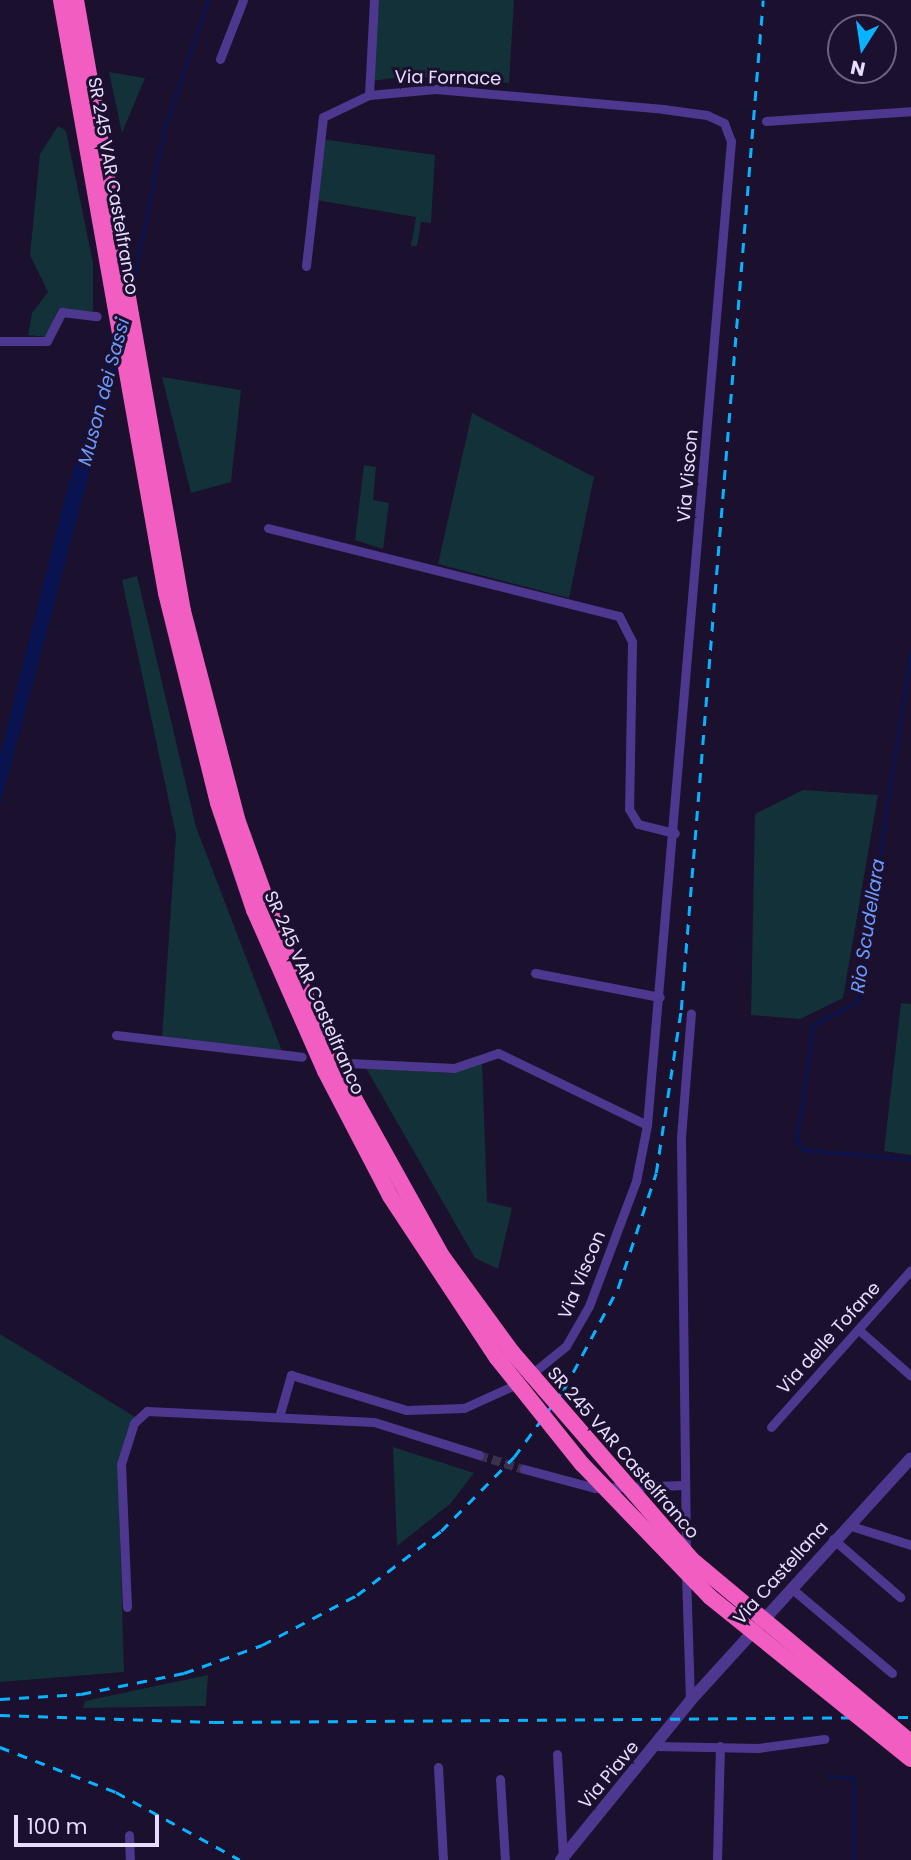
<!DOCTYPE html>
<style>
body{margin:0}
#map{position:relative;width:911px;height:1860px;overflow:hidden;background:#1b102e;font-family:Poppins,sans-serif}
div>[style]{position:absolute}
.green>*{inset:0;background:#133138}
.water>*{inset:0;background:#08134f}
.stream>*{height:2.5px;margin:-1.25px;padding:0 1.25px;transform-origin:1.25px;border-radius:1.25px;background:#08134f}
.minor-tunnel>*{height:9px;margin-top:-4.5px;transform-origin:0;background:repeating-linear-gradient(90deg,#3a2f4d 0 9px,transparent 0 13.5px)}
.minor>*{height:9px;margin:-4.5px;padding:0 4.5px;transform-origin:4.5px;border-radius:4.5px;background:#4e388f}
.tertiary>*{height:12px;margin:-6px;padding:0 6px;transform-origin:6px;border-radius:6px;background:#4e388f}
.trunk>*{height:16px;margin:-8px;padding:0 8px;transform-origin:8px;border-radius:8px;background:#f25dc2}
.rail>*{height:2.5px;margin-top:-1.25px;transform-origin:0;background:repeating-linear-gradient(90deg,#08b3ff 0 10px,transparent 0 19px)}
.trunk-bridge>*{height:16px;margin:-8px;padding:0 8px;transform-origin:8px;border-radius:8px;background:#f25dc2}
span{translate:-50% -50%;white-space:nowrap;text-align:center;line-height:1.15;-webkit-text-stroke:6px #1b102e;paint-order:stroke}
.street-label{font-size:18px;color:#e8dcff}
.water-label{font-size:19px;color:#6a9bff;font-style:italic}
.north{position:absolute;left:827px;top:14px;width:70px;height:70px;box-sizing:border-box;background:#1b102e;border:2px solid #6d6282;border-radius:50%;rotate:192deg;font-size:19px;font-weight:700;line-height:28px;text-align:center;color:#e8dcff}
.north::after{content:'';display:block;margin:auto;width:24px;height:32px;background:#08b3ff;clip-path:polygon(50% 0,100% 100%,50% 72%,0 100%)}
.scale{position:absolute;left:14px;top:1815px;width:145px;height:32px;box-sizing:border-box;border:4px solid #e8dcff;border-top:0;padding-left:9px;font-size:21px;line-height:24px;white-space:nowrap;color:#e8dcff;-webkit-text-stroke:5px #1b102e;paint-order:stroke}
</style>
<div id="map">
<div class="green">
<div style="clip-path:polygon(379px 0,514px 0,509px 83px,407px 76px,372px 81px)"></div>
<div style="clip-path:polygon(109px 72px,145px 78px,122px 133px)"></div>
<div style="clip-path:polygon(58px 126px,66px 131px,93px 263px,93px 311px,58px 309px,46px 337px,28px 335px,32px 313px,48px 292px,30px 255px,40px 154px)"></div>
<div style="clip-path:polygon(321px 139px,435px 155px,431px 223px,421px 222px,417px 246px,411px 246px,416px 217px,316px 200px)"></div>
<div style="clip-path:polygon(162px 377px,241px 390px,231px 482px,191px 493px)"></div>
<div style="clip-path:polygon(472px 413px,594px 477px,569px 598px,438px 564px)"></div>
<div style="clip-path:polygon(364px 465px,376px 467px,373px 500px,389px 503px,383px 549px,355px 540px)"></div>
<div style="clip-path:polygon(137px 576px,196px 827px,282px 1051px,162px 1037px,176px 835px,122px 580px)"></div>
<div style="clip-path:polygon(803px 790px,878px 795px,843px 998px,800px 1019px,751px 1015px,755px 814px)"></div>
<div style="clip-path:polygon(901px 1003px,911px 1004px,911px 1155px,884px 1151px)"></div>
<div style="clip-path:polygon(482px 1058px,487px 1202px,512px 1208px,498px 1269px,475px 1258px,366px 1068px,449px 1073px)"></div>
<div style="clip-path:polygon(0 1334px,135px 1417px,118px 1466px,124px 1672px,0 1682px)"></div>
<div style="clip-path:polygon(393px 1447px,474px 1473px,450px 1504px,397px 1546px)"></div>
<div style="clip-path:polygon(208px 1675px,206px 1706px,83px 1708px,85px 1701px)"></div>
</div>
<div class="water">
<div style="clip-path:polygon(113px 343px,118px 366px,0 805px,0 755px,66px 494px)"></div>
</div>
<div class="stream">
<div style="left:133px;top:281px;width:154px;rotate:-78.4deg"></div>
<div style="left:164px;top:130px;width:137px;rotate:-71.3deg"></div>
<div style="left:911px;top:653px;width:353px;rotate:98.6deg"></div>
<div style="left:858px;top:1002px;width:50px;rotate:152.4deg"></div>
<div style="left:814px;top:1025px;width:115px;rotate:98.5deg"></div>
<div style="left:797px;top:1139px;width:13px;rotate:58deg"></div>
<div style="left:804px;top:1150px;width:107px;rotate:4.8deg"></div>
<div style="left:830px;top:1776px;width:24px;rotate:5deg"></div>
<div style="left:854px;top:1778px;width:82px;rotate:90deg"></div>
</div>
<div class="minor-tunnel">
<div style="left:479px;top:1455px;width:47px;rotate:17.3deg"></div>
</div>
<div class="minor">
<div style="left:220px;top:59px;width:63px;rotate:-68.7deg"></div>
<div style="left:369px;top:95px;width:95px;rotate:-87deg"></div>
<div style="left:766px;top:121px;width:145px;rotate:-3.9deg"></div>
<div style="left:306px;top:266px;width:150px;rotate:-83.5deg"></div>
<div style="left:323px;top:117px;width:51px;rotate:-25.6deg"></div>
<div style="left:369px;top:95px;width:67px;rotate:-5.1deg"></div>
<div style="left:436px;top:89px;width:228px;rotate:5deg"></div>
<div style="left:663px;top:109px;width:44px;rotate:7.8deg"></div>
<div style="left:707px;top:115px;width:19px;rotate:25deg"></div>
<div style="left:724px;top:123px;width:19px;rotate:69deg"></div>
<div style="left:731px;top:141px;width:988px;rotate:94.88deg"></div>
<div style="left:647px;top:1125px;width:57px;rotate:101.1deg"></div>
<div style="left:636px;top:1181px;width:134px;rotate:110.6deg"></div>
<div style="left:589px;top:1306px;width:46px;rotate:119.9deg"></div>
<div style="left:566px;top:1346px;width:46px;rotate:141.1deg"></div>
<div style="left:0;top:341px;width:47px"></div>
<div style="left:47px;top:341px;width:33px;rotate:-63deg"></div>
<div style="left:62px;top:312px;width:35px;rotate:7deg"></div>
<div style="left:268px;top:528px;width:362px;rotate:14.1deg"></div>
<div style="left:619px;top:616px;width:29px;rotate:63deg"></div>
<div style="left:632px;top:642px;width:167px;rotate:91deg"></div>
<div style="left:629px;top:809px;width:17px;rotate:59deg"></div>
<div style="left:638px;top:824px;width:38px;rotate:14deg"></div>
<div style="left:535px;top:973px;width:127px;rotate:10.9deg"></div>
<div style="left:116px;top:1035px;width:187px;rotate:6.7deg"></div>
<div style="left:349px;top:1063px;width:105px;rotate:2.7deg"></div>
<div style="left:454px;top:1068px;width:46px;rotate:-18.8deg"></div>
<div style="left:498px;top:1053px;width:165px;rotate:25.8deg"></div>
<div style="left:859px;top:1330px;width:69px;rotate:41.5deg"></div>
<div style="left:279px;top:1417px;width:44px;rotate:-74.1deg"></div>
<div style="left:291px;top:1375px;width:120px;rotate:16.9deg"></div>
<div style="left:406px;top:1410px;width:58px;rotate:-2deg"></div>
<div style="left:464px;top:1408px;width:60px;rotate:-24.4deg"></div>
<div style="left:771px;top:1427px;width:210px;rotate:-48.3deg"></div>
<div style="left:524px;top:1469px;width:73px;rotate:15deg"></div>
<div style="left:595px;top:1488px;width:90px;rotate:-1.9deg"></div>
<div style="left:848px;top:1525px;width:66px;rotate:17.6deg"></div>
<div style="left:833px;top:1539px;width:89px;rotate:40.9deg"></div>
<div style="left:686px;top:1549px;width:412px;rotate:-90.7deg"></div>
<div style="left:681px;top:1137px;width:124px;rotate:-85.4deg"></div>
<div style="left:686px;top:1574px;width:127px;rotate:88.2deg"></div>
<div style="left:791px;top:1588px;width:132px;rotate:40.1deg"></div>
<div style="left:127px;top:1607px;width:143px;rotate:-92.4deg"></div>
<div style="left:121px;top:1464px;width:43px;rotate:-72.4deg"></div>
<div style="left:134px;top:1423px;width:18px;rotate:-43deg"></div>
<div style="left:147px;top:1411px;width:227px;rotate:2.8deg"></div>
<div style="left:374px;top:1422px;width:110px;rotate:17.4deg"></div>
<div style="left:656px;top:1746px;width:102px;rotate:1.1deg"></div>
<div style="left:758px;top:1748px;width:67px;rotate:-7.8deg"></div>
<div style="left:557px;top:1754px;width:104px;rotate:86.7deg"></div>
<div style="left:438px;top:1767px;width:93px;rotate:86.9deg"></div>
<div style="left:500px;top:1779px;width:81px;rotate:86.5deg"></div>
<div style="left:129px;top:1835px;width:25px;rotate:88deg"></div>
<div style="left:717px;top:1860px;width:114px;rotate:-88.5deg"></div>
</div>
<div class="tertiary">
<div style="left:561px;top:1860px;width:205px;rotate:-50.9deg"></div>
<div style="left:690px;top:1701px;width:328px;rotate:-47.7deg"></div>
</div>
<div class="trunk">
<div style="left:61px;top:0;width:602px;rotate:79.96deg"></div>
<div style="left:166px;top:593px;width:216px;rotate:76.1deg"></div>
<div style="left:218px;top:803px;width:113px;rotate:71.4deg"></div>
<div style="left:254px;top:910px;width:176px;rotate:66.2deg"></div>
<div style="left:325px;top:1071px;width:141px;rotate:62.5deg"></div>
<div style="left:390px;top:1196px;width:194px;rotate:56.6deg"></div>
<div style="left:76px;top:0;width:620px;rotate:80.07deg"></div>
<div style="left:183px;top:611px;width:215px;rotate:75.4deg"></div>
<div style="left:237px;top:819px;width:132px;rotate:70.1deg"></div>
<div style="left:282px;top:943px;width:150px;rotate:65.7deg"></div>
<div style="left:344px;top:1080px;width:201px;rotate:60.9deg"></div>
<div style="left:442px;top:1256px;width:119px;rotate:53.9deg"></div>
</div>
<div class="rail">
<div style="left:0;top:1699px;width:81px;rotate:-3.5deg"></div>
<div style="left:81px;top:1694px;width:105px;rotate:-11.5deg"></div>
<div style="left:184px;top:1673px;width:83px;rotate:-19.7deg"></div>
<div style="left:262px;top:1645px;width:107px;rotate:-27.8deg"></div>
<div style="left:357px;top:1595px;width:106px;rotate:-37.3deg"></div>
<div style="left:441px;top:1531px;width:104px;rotate:-45.4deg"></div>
<div style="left:514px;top:1457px;width:84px;rotate:-53.7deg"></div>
<div style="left:564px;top:1389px;width:115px;rotate:-61.9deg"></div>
<div style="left:618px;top:1288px;width:121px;rotate:-71.7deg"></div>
<div style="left:656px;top:1173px;width:165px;rotate:-81.3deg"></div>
<div style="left:681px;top:1010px;width:1013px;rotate:-85.36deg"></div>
<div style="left:0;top:1715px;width:214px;rotate:1.9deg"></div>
<div style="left:214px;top:1722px;width:697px;rotate:-0.41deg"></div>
<div style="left:0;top:1747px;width:124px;rotate:21.2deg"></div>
<div style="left:116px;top:1792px;width:141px;rotate:28.7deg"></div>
</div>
<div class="trunk-bridge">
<div style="left:512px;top:1352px;width:274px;rotate:49.1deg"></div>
<div style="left:691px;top:1559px;width:286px;rotate:39.8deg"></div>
<div style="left:497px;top:1358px;width:136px;rotate:51.3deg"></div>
<div style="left:582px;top:1464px;width:185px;rotate:46.1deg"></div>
<div style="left:710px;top:1597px;width:258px;rotate:38.9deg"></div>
</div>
<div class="street-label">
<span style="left:448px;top:78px;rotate:1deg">Via Fornace</span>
<span style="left:113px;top:186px;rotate:80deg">SR 245 VAR Castelfranco</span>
<span style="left:688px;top:476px;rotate:-85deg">Via Viscon</span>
<span style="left:314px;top:993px;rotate:66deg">SR 245 VAR Castelfranco</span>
<span style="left:582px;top:1275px;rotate:-67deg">Via Viscon</span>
<span style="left:829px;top:1338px;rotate:-48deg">Via delle Tofane</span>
<span style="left:623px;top:1453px;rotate:49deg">SR 245 VAR Castelfranco</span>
<span style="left:781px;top:1573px;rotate:-48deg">Via Castellana</span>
<span style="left:609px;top:1775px;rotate:-50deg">Via Piave</span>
</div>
<div class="water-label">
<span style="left:104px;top:392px;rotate:-75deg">Muson dei Sassi</span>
<span style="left:868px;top:926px;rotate:-81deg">Rio Scudellara</span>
</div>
<div class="north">N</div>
<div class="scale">100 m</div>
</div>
